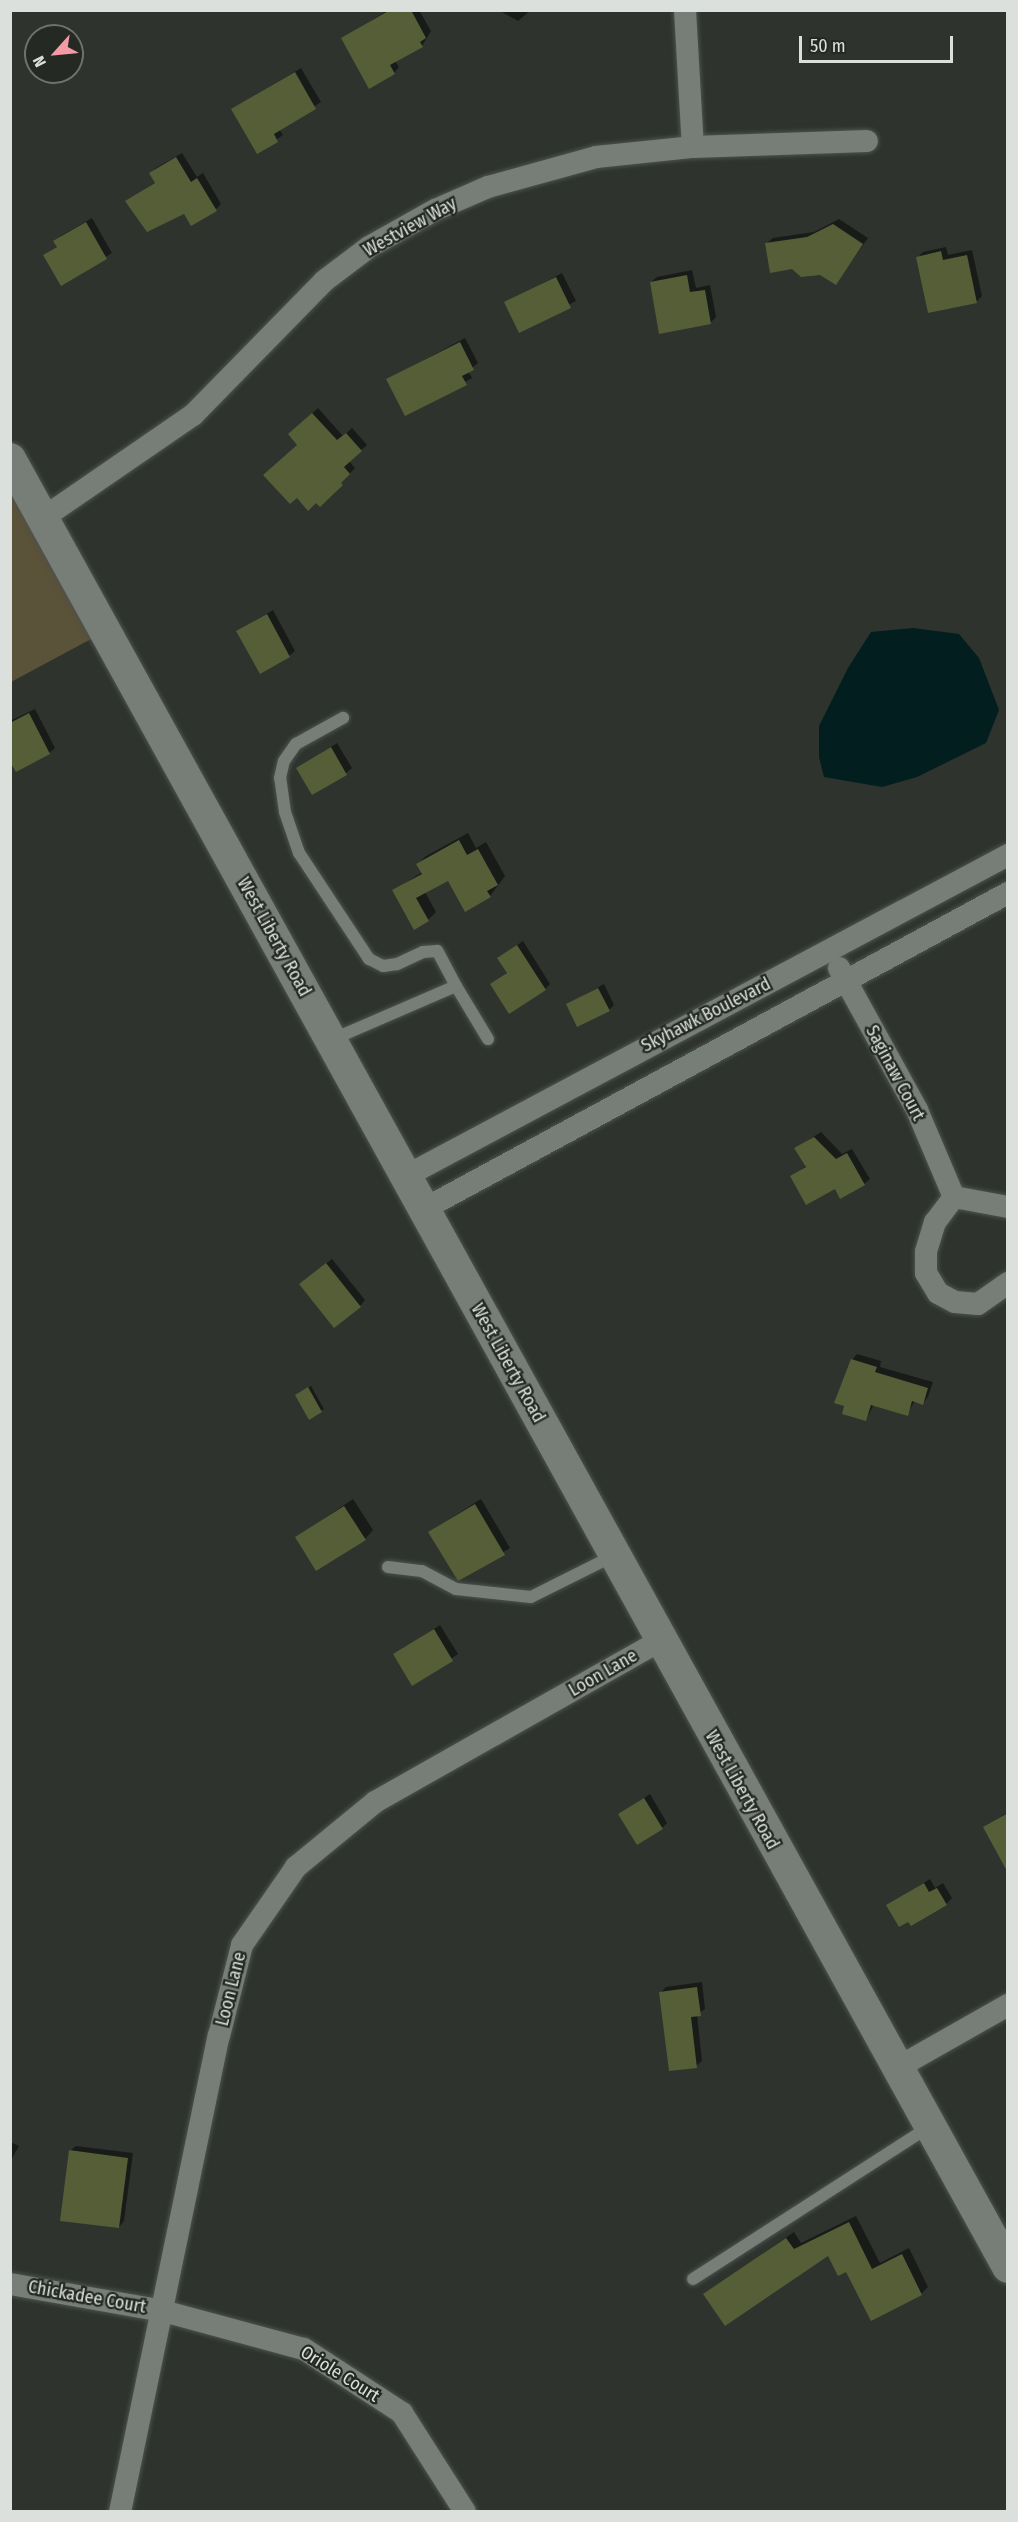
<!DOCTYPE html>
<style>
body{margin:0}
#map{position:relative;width:1018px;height:2522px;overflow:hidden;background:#2e332e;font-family:"Fira Sans Condensed",sans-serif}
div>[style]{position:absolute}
.green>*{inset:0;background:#5a5239}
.water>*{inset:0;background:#021e1f}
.shadow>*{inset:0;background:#0007}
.building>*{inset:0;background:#565e38}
.roads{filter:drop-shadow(0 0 2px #4d524d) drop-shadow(0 0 2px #4d524d)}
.lane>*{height:12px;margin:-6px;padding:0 6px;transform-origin:6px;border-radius:6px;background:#777d77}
.street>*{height:22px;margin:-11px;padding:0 11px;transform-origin:11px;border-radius:11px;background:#777d77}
.secondary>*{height:32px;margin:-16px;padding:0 16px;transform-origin:16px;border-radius:16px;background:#777d77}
span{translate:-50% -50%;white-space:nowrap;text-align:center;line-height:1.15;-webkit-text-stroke:4.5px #242924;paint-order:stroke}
.street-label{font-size:18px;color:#dce0dc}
.frame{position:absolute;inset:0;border:12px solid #dce0dc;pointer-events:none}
.north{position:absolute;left:24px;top:24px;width:60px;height:60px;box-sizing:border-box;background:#242924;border:2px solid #6e726e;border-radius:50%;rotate:243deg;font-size:16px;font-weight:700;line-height:24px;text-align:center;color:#dce0dc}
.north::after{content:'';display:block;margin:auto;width:21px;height:27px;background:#f49aa5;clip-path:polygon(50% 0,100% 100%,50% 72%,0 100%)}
.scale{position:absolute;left:799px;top:36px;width:154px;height:27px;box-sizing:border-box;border:3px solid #dce0dc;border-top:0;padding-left:8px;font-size:18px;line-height:21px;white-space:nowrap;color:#dce0dc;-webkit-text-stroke:4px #242924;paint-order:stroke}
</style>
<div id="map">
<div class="green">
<div style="clip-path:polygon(10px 488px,93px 638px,11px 682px,10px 682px)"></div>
</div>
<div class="water">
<div style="clip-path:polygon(913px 628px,959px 634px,979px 658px,999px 710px,986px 743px,917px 777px,882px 787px,824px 777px,819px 757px,819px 726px,848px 668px,871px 632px)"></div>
</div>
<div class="shadow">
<div style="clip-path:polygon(388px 10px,419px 10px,431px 31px,422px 46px,395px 61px,399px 67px,394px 73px,342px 39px)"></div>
<div style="clip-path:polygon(498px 10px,531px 10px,518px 21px)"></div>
<div style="clip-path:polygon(301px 68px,321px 102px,279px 129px,283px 135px,258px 152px,233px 109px)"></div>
<div style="clip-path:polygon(182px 153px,197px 177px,203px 173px,221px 204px,216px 209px,184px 212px,127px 201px,156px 182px,151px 173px,156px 168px)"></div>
<div style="clip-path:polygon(92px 218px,112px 253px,62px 284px,45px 255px,58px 246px,55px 241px,61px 236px)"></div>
<div style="clip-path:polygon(839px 219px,868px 238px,836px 283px,767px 243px,773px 238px,814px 232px)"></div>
<div style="clip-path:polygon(946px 247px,948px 255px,972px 250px,982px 296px,976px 302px,918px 257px,923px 252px)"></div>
<div style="clip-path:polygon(692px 270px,696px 288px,710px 285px,716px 317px,710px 323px,651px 282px,657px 277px)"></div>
<div style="clip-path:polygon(562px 273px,576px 301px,520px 331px,506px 303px)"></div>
<div style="clip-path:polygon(465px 338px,478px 363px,468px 371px,472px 378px,406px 414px,388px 379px)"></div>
<div style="clip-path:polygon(318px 408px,343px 436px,352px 428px,367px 445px,349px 461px,355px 468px,320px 504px,295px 429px)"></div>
<div style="clip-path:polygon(273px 610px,295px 651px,289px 656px,238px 631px)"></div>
<div style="clip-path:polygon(35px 709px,55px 748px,49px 753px,10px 759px,10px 721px)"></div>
<div style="clip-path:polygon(337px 743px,352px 768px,346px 773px,298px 768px)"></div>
<div style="clip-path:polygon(468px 833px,476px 848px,486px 842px,505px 876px,490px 896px,449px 879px,425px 892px,436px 912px,428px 920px,394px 891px,422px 872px,418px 864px,426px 856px)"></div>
<div style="clip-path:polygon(523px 941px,550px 984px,545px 989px,492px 984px,508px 972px,499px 958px)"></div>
<div style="clip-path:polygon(604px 984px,614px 1005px,609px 1010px,568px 1004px)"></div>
<div style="clip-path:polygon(821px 1132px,842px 1154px,852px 1149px,870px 1179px,864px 1184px,835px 1187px,792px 1177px,806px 1166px,796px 1148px)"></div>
<div style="clip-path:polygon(332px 1259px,365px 1300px,360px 1306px,306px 1279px)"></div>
<div style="clip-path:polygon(857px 1354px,881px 1361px,880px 1367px,933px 1382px,928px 1397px,923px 1403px,915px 1401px,907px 1414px,874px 1404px,866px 1420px,852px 1360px)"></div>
<div style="clip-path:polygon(311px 1386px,324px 1409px,309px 1418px,299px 1393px)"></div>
<div style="clip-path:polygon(353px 1499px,373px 1530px,365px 1539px,297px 1537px)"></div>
<div style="clip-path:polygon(481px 1499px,510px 1548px,459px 1579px,429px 1532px)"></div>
<div style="clip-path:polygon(440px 1625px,458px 1654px,413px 1684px,395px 1654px)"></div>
<div style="clip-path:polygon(650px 1794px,667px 1823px,662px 1828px,620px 1814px)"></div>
<div style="clip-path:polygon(1008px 1812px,1008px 1855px,984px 1828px)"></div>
<div style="clip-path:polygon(930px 1879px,935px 1888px,943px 1883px,952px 1898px,946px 1904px,888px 1905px)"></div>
<div style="clip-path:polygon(702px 1982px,705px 2009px,697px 2014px,702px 2061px,696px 2066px,661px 1992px,666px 1987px)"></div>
<div style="clip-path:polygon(10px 2142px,19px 2146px,10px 2162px)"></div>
<div style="clip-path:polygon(76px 2146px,133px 2153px,124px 2221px,119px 2227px,70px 2151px)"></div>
<div style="clip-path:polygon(856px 2216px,880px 2263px,909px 2248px,928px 2287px,921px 2294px,847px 2270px,828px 2253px,705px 2294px,794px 2232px,801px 2243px)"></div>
</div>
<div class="building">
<div style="clip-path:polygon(390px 10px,411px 10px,426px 38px,420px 42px,423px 47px,390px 65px,395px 74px,369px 89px,341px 38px)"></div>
<div style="clip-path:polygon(295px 72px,316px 109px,274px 134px,278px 142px,257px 154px,231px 109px)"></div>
<div style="clip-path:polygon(176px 157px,191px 182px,197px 178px,217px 211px,191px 226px,184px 214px,147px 232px,125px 201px,155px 183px,149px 173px)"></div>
<div style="clip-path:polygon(86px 222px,107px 259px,61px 286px,43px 255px,57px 247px,53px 241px)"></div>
<div style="clip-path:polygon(833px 224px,863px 244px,836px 285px,820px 275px,801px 277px,792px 269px,770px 273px,765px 243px,807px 237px)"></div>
<div style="clip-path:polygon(941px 251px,943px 260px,967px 255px,977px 303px,928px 313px,916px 257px)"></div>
<div style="clip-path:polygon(687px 275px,690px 292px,705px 290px,711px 324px,659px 334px,650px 282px)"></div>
<div style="clip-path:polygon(556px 277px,571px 308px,519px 333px,504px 302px)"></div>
<div style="clip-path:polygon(460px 342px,474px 370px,462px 376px,467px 385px,405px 416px,386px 379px)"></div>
<div style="clip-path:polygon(312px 413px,337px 440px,346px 433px,362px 451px,344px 467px,350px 474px,341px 483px,343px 485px,320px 507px,316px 503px,308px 511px,297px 498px,290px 504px,263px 475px,297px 445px,288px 434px)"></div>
<div style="clip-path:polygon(267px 614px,290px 657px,260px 674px,236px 631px)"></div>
<div style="clip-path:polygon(29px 713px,50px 754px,16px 772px,10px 762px,10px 723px)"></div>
<div style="clip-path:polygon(331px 747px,347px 775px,312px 795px,296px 768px)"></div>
<div style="clip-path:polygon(459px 840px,467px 855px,478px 849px,498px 885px,487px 891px,491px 897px,465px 912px,448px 881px,416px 898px,429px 921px,414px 930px,392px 890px,422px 874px,416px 864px)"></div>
<div style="clip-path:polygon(517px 945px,546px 990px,509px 1014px,490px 984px,507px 973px,497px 958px)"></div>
<div style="clip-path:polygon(598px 988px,610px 1011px,577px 1027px,566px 1004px)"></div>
<div style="clip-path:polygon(814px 1137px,836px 1159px,847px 1153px,865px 1185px,840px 1199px,835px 1189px,806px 1205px,790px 1176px,806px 1167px,794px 1148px)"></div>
<div style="clip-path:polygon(326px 1263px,361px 1307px,334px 1328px,299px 1284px)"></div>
<div style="clip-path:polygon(851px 1359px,877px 1367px,875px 1372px,928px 1388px,923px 1405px,912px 1401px,908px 1416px,871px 1405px,866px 1421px,842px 1414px,844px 1406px,834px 1403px)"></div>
<div style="clip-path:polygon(308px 1387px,322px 1412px,309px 1420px,295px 1395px)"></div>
<div style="clip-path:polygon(475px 1504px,505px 1555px,458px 1581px,428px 1532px)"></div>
<div style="clip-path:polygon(344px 1506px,366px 1540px,316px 1571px,295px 1537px)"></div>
<div style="clip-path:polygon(434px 1629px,453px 1661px,412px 1686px,393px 1654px)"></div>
<div style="clip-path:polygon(644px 1798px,663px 1829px,637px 1845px,618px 1814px)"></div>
<div style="clip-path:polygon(1008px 1813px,1008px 1873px,983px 1827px)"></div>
<div style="clip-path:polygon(924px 1883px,929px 1892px,937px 1888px,947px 1905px,911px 1926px,908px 1922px,899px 1927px,886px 1905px)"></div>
<div style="clip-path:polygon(697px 1987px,701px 2016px,691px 2017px,697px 2068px,669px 2071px,659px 1992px)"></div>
<div style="clip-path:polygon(69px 2150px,128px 2158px,119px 2228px,60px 2221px)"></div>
<div style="clip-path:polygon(849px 2222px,872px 2269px,902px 2254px,922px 2295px,871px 2321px,846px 2272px,838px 2276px,828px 2256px,725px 2326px,703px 2294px,786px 2238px,794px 2249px)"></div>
</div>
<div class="roads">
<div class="lane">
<div style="left:456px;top:986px;width:62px;rotate:58.9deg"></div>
<div style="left:331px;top:1040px;width:136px;rotate:-23.4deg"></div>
<div style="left:456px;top:986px;width:40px;rotate:-118deg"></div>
<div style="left:437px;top:951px;width:14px;rotate:176deg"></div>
<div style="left:423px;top:952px;width:29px;rotate:155deg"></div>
<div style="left:397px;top:964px;width:14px;rotate:172deg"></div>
<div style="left:383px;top:966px;width:16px;rotate:-153deg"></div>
<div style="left:369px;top:959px;width:127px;rotate:-123.4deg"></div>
<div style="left:299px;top:853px;width:43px;rotate:-108.9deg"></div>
<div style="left:285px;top:812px;width:34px;rotate:-98deg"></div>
<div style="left:280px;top:778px;width:17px;rotate:-77deg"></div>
<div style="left:284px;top:761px;width:21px;rotate:-55deg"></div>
<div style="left:296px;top:744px;width:54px;rotate:-29deg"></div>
<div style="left:388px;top:1567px;width:34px;rotate:7deg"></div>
<div style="left:422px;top:1571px;width:38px;rotate:28deg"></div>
<div style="left:456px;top:1589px;width:75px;rotate:6.1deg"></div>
<div style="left:531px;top:1597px;width:92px;rotate:-26.6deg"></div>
<div style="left:693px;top:2279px;width:281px;rotate:-32.8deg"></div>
</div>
<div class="street">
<div style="left:685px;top:10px;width:137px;rotate:86.7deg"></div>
<div style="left:43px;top:518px;width:182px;rotate:-34.5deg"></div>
<div style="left:193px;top:415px;width:187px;rotate:-45.6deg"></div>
<div style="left:324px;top:281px;width:56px;rotate:-37.1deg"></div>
<div style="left:369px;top:247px;width:76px;rotate:-29.3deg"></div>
<div style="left:435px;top:210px;width:58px;rotate:-23.5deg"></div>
<div style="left:488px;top:187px;width:112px;rotate:-15.5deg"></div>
<div style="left:596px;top:157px;width:98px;rotate:-5.9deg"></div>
<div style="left:693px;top:147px;width:174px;rotate:-2deg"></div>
<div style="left:839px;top:968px;width:162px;rotate:61.2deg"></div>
<div style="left:917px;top:1110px;width:95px;rotate:67deg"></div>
<div style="left:406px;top:1176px;width:682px;rotate:-28.07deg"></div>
<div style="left:1008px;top:1207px;width:55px;rotate:-169.5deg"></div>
<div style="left:954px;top:1197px;width:31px;rotate:127deg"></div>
<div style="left:935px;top:1222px;width:31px;rotate:107deg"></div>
<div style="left:926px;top:1252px;width:21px;rotate:90deg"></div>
<div style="left:926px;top:1273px;width:23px;rotate:59deg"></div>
<div style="left:938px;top:1293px;width:19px;rotate:28deg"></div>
<div style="left:955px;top:1302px;width:23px;rotate:5deg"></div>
<div style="left:978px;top:1304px;width:37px;rotate:-35deg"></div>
<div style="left:424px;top:1209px;width:664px;rotate:-28.42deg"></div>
<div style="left:897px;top:2068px;width:128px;rotate:-29.6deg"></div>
<div style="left:10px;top:2284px;width:155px;rotate:10deg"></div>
<div style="left:163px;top:2311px;width:146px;rotate:15.1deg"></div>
<div style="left:304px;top:2349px;width:117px;rotate:33.1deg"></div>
<div style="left:402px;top:2413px;width:117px;rotate:57.5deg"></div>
<div style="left:120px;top:2512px;width:486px;rotate:-78.3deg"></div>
<div style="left:219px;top:2036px;width:94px;rotate:-75.8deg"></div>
<div style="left:242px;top:1945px;width:95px;rotate:-55.3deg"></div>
<div style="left:296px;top:1867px;width:102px;rotate:-39.4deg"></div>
<div style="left:375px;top:1802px;width:327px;rotate:-29.5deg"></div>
</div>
<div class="secondary">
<div style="left:10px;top:459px;width:2065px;rotate:61.1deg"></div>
</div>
</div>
<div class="street-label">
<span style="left:410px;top:227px;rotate:-29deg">Westview Way</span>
<span style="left:274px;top:937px;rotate:61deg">West Liberty Road</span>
<span style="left:706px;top:1015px;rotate:-27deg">Skyhawk Boulevard</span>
<span style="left:895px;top:1073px;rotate:62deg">Saginaw Court</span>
<span style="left:508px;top:1363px;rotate:61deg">West Liberty Road</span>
<span style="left:603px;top:1673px;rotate:-30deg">Loon Lane</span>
<span style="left:742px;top:1790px;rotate:61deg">West Liberty Road</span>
<span style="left:231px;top:1989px;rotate:-76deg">Loon Lane</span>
<span style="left:87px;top:2297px;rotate:10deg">Chickadee Court</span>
<span style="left:340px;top:2374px;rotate:32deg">Oriole Court</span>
</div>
<div class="frame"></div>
<div class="north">N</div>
<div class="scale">50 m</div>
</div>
